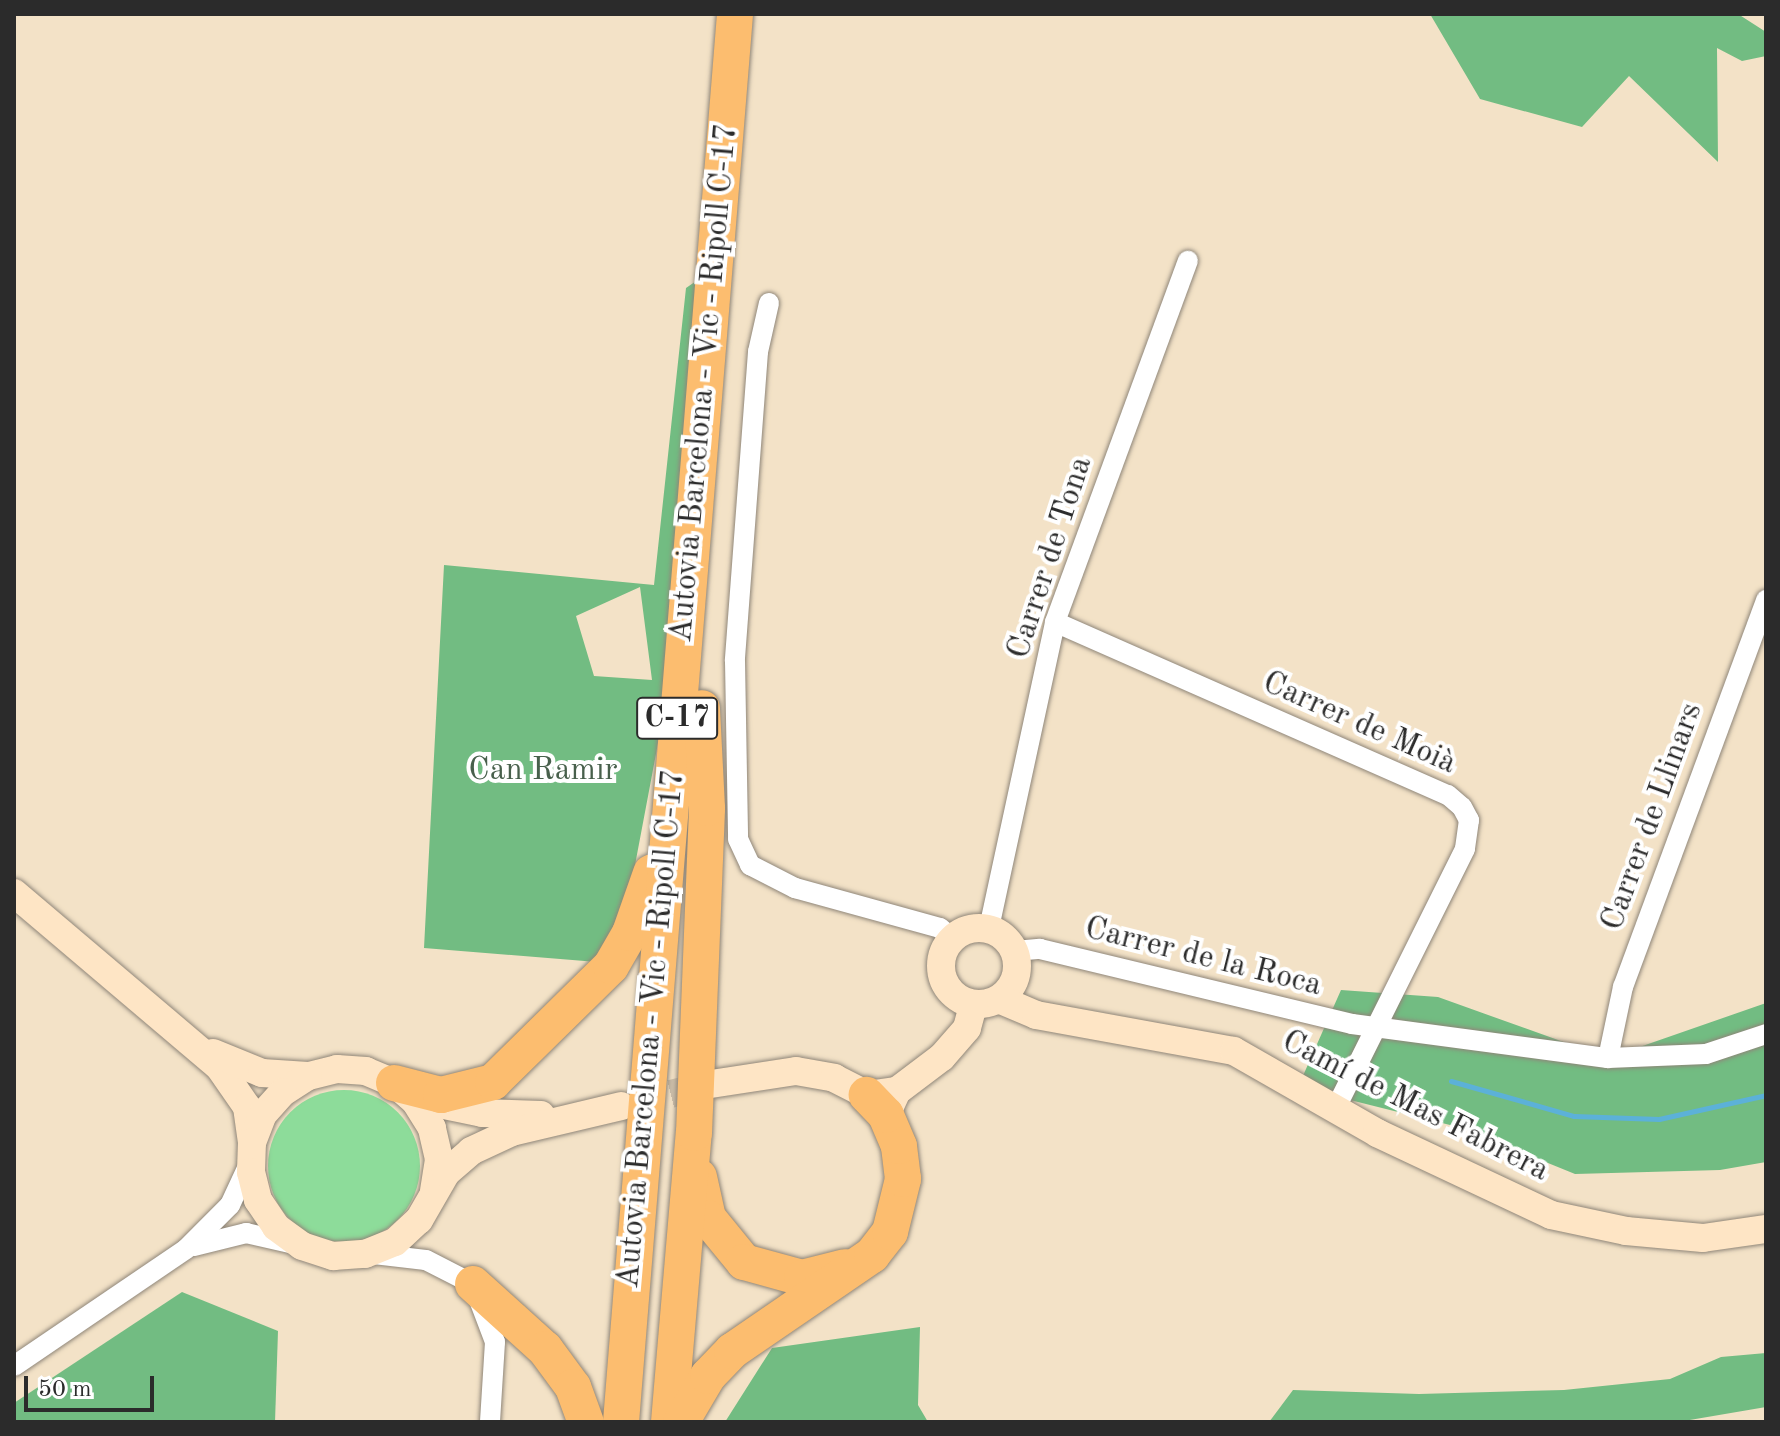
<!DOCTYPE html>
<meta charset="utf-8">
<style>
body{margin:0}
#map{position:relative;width:1780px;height:1436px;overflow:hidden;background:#f3e2c7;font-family:"Old Standard TT",serif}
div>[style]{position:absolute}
.green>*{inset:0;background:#8ddc9a}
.round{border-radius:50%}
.forest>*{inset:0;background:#72bc82}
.stream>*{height:5px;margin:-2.5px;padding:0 2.5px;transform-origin:2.5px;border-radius:2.5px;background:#5cb1d8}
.secondary-tunnel>*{height:28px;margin-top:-14px;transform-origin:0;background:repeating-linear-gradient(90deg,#cbbda8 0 28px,transparent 0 42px)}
.roads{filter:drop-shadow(0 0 2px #8f8679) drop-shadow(0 0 2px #8f8679)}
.street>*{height:20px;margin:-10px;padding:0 10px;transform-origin:10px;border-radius:10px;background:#fff}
.secondary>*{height:28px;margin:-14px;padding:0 14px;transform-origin:14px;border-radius:14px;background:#fee5c5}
.secondary>.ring{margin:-14px;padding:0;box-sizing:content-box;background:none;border:28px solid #fee5c5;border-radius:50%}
.highway>*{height:36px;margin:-18px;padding:0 18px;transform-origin:18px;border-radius:18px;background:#fcbd6f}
span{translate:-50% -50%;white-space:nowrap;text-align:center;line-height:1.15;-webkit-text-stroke:8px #fff;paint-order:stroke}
.shield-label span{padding:2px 6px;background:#fff;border:2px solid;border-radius:6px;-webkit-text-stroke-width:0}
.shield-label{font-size:30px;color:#2b2b2b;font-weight:700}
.street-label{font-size:32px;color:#2b2b2b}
.park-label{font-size:32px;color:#48604c}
.frame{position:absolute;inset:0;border:16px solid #2b2b2b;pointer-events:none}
.scale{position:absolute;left:24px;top:1376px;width:130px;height:36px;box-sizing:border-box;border:4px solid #2b2b2b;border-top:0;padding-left:10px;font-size:24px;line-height:28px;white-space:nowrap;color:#2b2b2b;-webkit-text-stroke:6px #fff;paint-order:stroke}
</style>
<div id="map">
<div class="green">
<div class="round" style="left:268px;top:1090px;width:152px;height:152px"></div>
</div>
<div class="forest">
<div style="clip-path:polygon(1430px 14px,1738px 14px,1766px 32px,1766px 56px,1742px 61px,1717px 48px,1718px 162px,1629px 76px,1582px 127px,1480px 99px)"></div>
<div style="clip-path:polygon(evenodd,702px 277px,659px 738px,625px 918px,597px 962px,424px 948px,444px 565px,654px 585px,686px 288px,702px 277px,640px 587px,652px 680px,594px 676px,576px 616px,640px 587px)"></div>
<div style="clip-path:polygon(1341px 990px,1438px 997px,1608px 1058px,1766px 1003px,1766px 1162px,1720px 1170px,1575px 1174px,1462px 1128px,1298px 1087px)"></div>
<div style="clip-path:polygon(182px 1292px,278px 1331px,275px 1422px,14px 1422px,14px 1403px)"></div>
<div style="clip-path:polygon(920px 1327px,918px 1405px,928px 1422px,725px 1422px,772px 1348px)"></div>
<div style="clip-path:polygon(1766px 1353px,1766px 1407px,1678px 1422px,1269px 1422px,1293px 1390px,1419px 1394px,1564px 1390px,1670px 1379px,1721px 1357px)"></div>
</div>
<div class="stream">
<div style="left:1451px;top:1081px;width:128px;rotate:15.9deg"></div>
<div style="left:1574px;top:1116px;width:85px;rotate:2deg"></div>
<div style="left:1659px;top:1119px;width:110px;rotate:-12.6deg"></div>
</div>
<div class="secondary-tunnel">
<div style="left:630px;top:1104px;width:83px;rotate:-13.9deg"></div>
</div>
<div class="roads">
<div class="street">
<div style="left:769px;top:303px;width:50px;rotate:102.7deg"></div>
<div style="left:758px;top:352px;width:310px;rotate:94.3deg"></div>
<div style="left:735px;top:661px;width:178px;rotate:89deg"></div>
<div style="left:738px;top:839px;width:29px;rotate:65deg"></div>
<div style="left:750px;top:865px;width:51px;rotate:27.1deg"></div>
<div style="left:795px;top:888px;width:150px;rotate:15.4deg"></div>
<div style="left:940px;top:928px;width:16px;rotate:40deg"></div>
<div style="left:1055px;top:622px;width:429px;rotate:23.8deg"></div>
<div style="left:1448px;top:795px;width:18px;rotate:41deg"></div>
<div style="left:1462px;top:807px;width:15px;rotate:62deg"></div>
<div style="left:1469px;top:820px;width:29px;rotate:98deg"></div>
<div style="left:1465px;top:849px;width:289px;rotate:116.5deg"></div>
<div style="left:989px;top:928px;width:313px;rotate:-77.8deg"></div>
<div style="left:1055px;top:622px;width:385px;rotate:-69.8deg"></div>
<div style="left:1015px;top:951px;width:25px;rotate:-5deg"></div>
<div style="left:1040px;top:949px;width:321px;rotate:13.5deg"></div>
<div style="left:1352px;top:1024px;width:258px;rotate:7.6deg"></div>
<div style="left:1608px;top:1058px;width:98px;rotate:-2.3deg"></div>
<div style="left:1706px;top:1054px;width:63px;rotate:-18.4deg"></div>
<div style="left:1608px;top:1058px;width:73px;rotate:-78.1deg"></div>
<div style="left:1623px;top:987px;width:413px;rotate:-69.7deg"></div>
<div style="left:194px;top:1246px;width:54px;rotate:-14deg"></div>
<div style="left:246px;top:1233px;width:45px;rotate:12.8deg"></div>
<div style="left:374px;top:1254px;width:52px;rotate:6.6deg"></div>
<div style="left:426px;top:1260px;width:53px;rotate:27.1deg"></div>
<div style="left:473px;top:1284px;width:62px;rotate:69.2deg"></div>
<div style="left:495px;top:1342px;width:80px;rotate:93.6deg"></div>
<div style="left:14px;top:1366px;width:208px;rotate:-34.2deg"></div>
<div style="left:186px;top:1249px;width:62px;rotate:-45deg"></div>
<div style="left:230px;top:1205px;width:45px;rotate:-65.1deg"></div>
</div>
<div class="secondary">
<div style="left:14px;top:893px;width:270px;rotate:40.3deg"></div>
<div style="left:220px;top:1068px;width:47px;rotate:55.3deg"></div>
<div style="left:247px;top:1107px;width:34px;rotate:82deg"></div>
<div class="ring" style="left:941px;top:928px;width:48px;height:48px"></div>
<div style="left:1001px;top:1000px;width:38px;rotate:23deg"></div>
<div style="left:1036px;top:1015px;width:201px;rotate:10.3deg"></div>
<div style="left:1234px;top:1051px;width:165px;rotate:29.8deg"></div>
<div style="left:1377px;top:1133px;width:192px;rotate:25.2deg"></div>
<div style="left:1551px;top:1215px;width:77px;rotate:12deg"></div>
<div style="left:1626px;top:1231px;width:77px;rotate:5.2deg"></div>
<div style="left:1703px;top:1238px;width:64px;rotate:-8.1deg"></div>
<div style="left:213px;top:1053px;width:53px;rotate:22.2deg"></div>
<div style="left:262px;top:1073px;width:46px;rotate:3.7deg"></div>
<div style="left:711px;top:1084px;width:86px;rotate:-8.7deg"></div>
<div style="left:796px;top:1071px;width:39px;rotate:10deg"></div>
<div style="left:834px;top:1078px;width:37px;rotate:27deg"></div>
<div style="left:867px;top:1095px;width:30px;rotate:-8deg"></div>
<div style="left:420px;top:1100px;width:63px;rotate:11.8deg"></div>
<div style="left:482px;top:1113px;width:59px;rotate:1.9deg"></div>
<div style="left:890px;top:1106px;width:17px;rotate:-65deg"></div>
<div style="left:897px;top:1091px;width:56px;rotate:-37.1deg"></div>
<div style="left:942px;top:1057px;width:38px;rotate:-49deg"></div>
<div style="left:967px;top:1028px;width:24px;rotate:-75deg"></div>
<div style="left:434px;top:1191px;width:32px;rotate:-81deg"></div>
<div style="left:439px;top:1159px;width:32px;rotate:-103deg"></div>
<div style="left:432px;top:1128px;width:31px;rotate:-122deg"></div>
<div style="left:416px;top:1102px;width:29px;rotate:-139deg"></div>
<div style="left:394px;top:1083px;width:30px;rotate:-157deg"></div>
<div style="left:366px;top:1071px;width:29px;rotate:-176deg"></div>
<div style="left:337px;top:1069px;width:30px;rotate:166deg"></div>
<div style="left:308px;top:1076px;width:30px;rotate:147deg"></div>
<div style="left:283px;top:1092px;width:30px;rotate:132deg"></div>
<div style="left:263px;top:1114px;width:30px;rotate:111deg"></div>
<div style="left:252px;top:1142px;width:30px;rotate:92deg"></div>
<div style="left:251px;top:1172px;width:29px;rotate:76deg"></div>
<div style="left:258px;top:1200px;width:32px;rotate:56deg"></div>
<div style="left:276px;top:1227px;width:32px;rotate:36deg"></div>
<div style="left:302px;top:1246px;width:33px;rotate:18deg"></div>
<div style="left:333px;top:1256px;width:32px;rotate:-4deg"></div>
<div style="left:365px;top:1254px;width:32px;rotate:-22deg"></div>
<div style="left:395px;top:1242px;width:33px;rotate:-43deg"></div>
<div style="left:419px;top:1220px;width:54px;rotate:-60.1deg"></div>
<div style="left:446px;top:1173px;width:33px;rotate:-41deg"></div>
<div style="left:471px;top:1151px;width:45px;rotate:-24.9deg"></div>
<div style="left:512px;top:1132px;width:112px;rotate:-13.4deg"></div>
</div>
<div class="highway">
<div style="left:394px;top:1083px;width:49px;rotate:14.3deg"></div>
<div style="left:441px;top:1095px;width:54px;rotate:-14deg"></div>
<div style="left:493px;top:1082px;width:165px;rotate:-44.5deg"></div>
<div style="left:611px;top:966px;width:38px;rotate:-60deg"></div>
<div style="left:630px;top:933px;width:64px;rotate:-70.7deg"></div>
<div style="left:699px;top:1177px;width:42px;rotate:77.6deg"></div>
<div style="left:708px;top:1218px;width:57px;rotate:50.7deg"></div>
<div style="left:744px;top:1262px;width:60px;rotate:15.4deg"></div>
<div style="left:802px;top:1278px;width:44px;rotate:-14.3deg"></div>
<div style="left:473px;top:1284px;width:97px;rotate:42.1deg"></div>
<div style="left:545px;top:1349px;width:47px;rotate:53.6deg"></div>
<div style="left:573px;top:1387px;width:37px;rotate:70deg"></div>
<div style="left:621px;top:1422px;width:1413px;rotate:-85.37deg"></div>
<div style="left:669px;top:1422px;width:290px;rotate:-85.1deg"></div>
<div style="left:694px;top:1133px;width:325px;rotate:-87.7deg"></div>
<div style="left:707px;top:808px;width:100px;rotate:-92.9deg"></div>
<div style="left:681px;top:1422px;width:53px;rotate:-59.6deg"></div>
<div style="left:708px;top:1376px;width:35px;rotate:-46deg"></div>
<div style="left:732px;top:1351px;width:170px;rotate:-34.4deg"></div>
<div style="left:872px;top:1255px;width:29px;rotate:-52deg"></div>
<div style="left:890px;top:1232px;width:55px;rotate:-76.2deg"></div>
<div style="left:903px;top:1179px;width:33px;rotate:-97deg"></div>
<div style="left:899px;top:1146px;width:34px;rotate:-113deg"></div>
<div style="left:886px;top:1115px;width:28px;rotate:-134deg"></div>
</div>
</div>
<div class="shield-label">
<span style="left:677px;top:718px">C-17</span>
</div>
<div class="street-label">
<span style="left:705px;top:383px;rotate:-85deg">Autovia Barcelona - Vic - Ripoll C-17</span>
<span style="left:1051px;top:558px;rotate:-72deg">Carrer de Tona</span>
<span style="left:1359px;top:724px;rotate:24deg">Carrer de Moià</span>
<span style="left:1653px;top:817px;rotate:-70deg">Carrer de Llinars</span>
<span style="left:1203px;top:958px;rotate:14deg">Carrer de la Roca</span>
<span style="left:652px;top:1029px;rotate:-85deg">Autovia Barcelona - Vic - Ripoll C-17</span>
<span style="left:1415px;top:1107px;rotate:27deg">Camí de Mas Fabrera</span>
</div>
<div class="park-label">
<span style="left:543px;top:771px">Can Ramir</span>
</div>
<div class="frame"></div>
<div class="scale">50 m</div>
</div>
